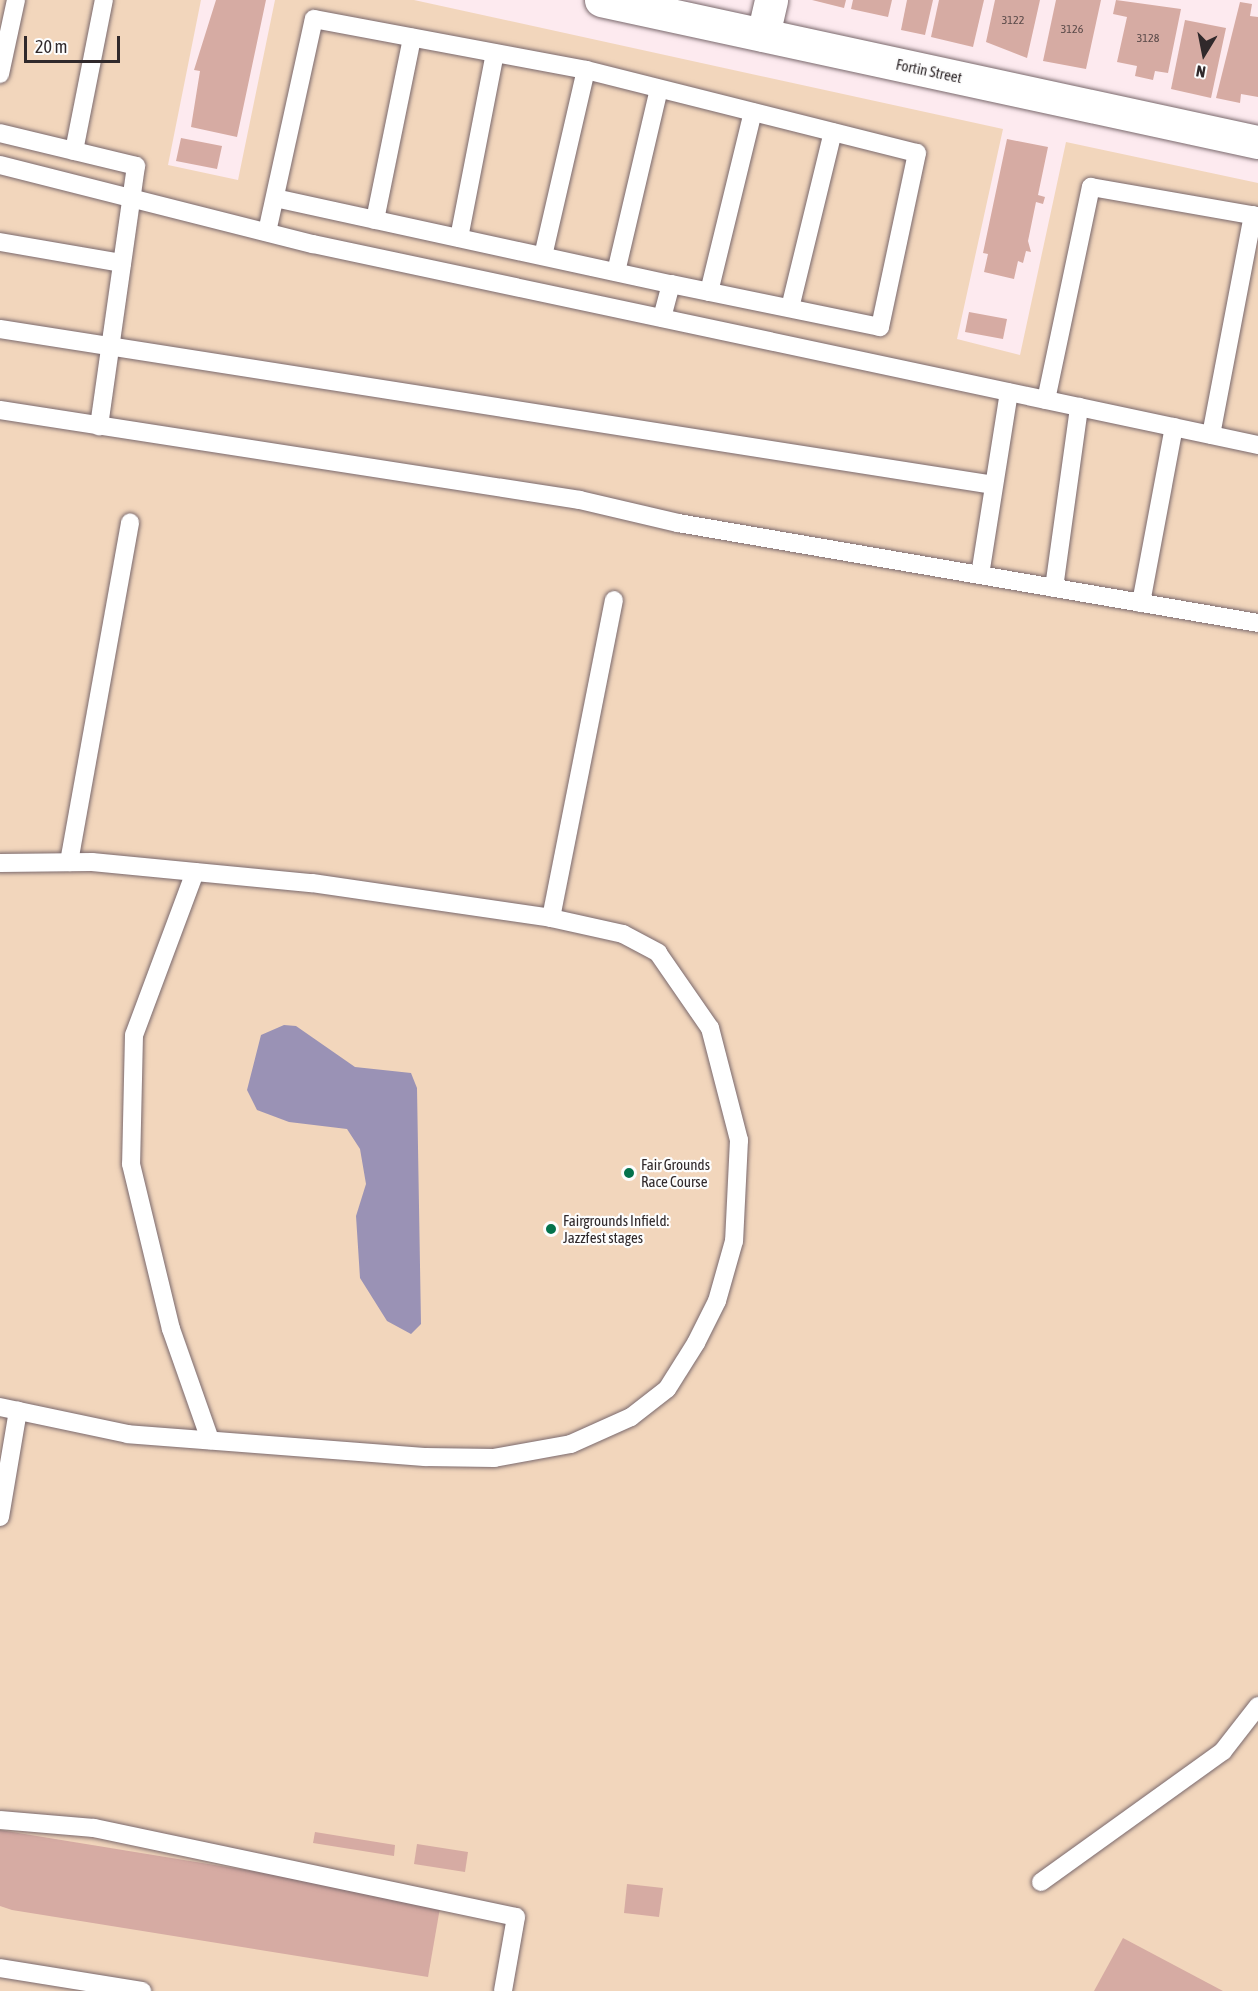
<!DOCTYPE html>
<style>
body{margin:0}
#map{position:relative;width:1258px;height:1991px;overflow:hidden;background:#fdeaef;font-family:"Asap Condensed",sans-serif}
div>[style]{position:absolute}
.green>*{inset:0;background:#f2d6bc}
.water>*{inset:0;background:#9a92b5}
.building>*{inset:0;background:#d6aba3}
.roads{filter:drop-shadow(0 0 2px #7a696d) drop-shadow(0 0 2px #7a696d)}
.lane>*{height:18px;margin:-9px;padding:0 9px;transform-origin:9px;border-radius:9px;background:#fff}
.street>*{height:33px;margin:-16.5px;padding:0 16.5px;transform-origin:16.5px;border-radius:16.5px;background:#fff}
.dots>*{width:16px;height:16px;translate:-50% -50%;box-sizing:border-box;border:3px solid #fdfdfd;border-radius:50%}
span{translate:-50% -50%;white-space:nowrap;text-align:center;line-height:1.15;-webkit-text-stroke:4.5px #fdfdfd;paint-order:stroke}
.number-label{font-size:12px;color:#5a4a49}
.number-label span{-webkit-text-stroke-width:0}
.street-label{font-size:15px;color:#30292b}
.poi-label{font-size:15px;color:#30292b}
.left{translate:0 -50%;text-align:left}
.north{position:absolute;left:1174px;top:24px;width:60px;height:60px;-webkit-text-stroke:4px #fdfdfd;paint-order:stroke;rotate:190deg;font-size:16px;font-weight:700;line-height:24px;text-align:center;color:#30292b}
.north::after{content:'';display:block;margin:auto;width:21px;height:27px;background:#30292b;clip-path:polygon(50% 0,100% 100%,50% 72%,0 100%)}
.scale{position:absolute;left:24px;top:36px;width:96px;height:27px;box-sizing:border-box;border:3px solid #30292b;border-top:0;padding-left:8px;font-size:18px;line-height:21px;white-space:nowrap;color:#30292b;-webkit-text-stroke:4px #fdfdfd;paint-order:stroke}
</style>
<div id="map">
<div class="green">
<div style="clip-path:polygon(0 0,201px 0,168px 165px,238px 180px,275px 0,414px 0,1003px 129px,957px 339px,1020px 355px,1066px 142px,1258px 183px,1258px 1991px,0 1991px)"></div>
</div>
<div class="water">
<div style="clip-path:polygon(284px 1025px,296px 1026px,355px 1067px,411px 1073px,417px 1088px,421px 1324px,411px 1334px,387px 1321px,360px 1278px,356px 1216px,366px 1184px,360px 1149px,347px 1129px,289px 1122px,257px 1110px,247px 1090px,261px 1035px)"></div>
</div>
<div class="building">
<div style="clip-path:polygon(216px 0,266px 0,237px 137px,191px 127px,200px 71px,194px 70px)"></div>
<div style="clip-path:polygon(812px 0,846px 0,844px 8px)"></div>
<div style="clip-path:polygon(853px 0,892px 0,888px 17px,851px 9px)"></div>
<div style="clip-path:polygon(907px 0,933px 0,925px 35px,901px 30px)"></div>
<div style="clip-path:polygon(939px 0,984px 0,973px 47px,931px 37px)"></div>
<div style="clip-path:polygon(995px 0,1040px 0,1027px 58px,986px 42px)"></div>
<div style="clip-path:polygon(1056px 0,1101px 0,1086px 69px,1043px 61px)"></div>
<div style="clip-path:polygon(1116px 0,1181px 9px,1168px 73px,1155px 71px,1153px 80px,1135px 76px,1137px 66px,1117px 62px,1127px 17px,1113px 14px)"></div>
<div style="clip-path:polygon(1240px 2px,1252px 4px,1250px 16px,1258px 17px,1258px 97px,1241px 94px,1240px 103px,1216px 98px)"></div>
<div style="clip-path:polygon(1185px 20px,1226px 28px,1211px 98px,1171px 89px)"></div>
<div style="clip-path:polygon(181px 138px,222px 146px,217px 169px,176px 161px)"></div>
<div style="clip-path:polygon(1007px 139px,1048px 147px,1038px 195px,1045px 197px,1043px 204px,1036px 202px,1028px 241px,1031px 252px,1026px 251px,1023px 263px,1018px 261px,1014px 279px,984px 272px,988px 254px,983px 253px)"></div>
<div style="clip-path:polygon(969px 312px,1007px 319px,1003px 339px,965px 332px)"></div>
<div style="clip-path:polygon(0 1830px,441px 1902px,428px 1977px,12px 1910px,0 1906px)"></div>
<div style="clip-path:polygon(315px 1832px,395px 1845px,394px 1856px,313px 1843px)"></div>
<div style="clip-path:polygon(417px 1844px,468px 1852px,465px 1872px,414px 1864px)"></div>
<div style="clip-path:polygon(627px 1884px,663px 1888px,659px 1917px,624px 1913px)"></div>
<div style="clip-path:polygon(1123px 1938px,1223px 1991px,1094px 1991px)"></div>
</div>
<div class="roads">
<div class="lane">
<div style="left:0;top:74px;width:76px;rotate:-77.8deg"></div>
<div style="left:0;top:133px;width:140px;rotate:13.6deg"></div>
<div style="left:136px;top:166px;width:263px;rotate:98.1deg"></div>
<div style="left:74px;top:151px;width:154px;rotate:-78.8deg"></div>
<div style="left:0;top:165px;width:323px;rotate:14.2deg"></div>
<div style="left:313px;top:244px;width:966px;rotate:12.01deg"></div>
<div style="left:275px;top:198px;width:405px;rotate:12.3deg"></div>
<div style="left:375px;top:220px;width:186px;rotate:-78.5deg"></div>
<div style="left:267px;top:232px;width:218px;rotate:-77.6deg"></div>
<div style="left:314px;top:19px;width:277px;rotate:10.6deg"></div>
<div style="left:586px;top:70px;width:341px;rotate:14.1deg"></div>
<div style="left:917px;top:153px;width:178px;rotate:102deg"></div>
<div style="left:880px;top:327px;width:213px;rotate:-168.4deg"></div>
<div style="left:671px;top:284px;width:35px;rotate:105deg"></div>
<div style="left:459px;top:238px;width:188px;rotate:-79deg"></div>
<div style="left:0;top:242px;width:124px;rotate:9.8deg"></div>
<div style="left:543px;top:256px;width:191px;rotate:-77deg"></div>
<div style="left:616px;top:272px;width:188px;rotate:-76.8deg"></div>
<div style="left:709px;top:292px;width:185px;rotate:-76.3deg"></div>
<div style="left:790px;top:308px;width:181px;rotate:-76.3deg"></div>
<div style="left:0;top:329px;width:1006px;rotate:8.92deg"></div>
<div style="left:1046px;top:400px;width:218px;rotate:-78.1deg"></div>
<div style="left:1091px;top:187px;width:169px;rotate:9.9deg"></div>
<div style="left:0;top:410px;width:587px;rotate:8.82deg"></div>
<div style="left:580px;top:500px;width:101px;rotate:13.2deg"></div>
<div style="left:678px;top:523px;width:589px;rotate:9.78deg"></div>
<div style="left:1211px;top:435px;width:224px;rotate:-79.2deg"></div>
<div style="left:980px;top:575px;width:185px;rotate:-81deg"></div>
<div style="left:1054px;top:588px;width:183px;rotate:-82.1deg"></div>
<div style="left:1141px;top:603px;width:179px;rotate:-79.4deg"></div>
<div style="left:69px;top:862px;width:345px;rotate:-79.8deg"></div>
<div style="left:0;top:863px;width:92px;rotate:-0.6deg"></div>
<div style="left:92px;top:862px;width:221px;rotate:5.5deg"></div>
<div style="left:312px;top:883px;width:242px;rotate:8.3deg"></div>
<div style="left:551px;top:918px;width:74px;rotate:12.5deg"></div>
<div style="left:623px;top:934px;width:40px;rotate:28deg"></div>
<div style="left:658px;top:953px;width:91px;rotate:55.3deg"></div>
<div style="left:710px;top:1028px;width:116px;rotate:75.5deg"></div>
<div style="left:739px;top:1140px;width:101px;rotate:92.8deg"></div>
<div style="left:734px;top:1241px;width:62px;rotate:105.8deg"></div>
<div style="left:717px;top:1301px;width:47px;rotate:116.6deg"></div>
<div style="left:696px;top:1343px;width:54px;rotate:122.2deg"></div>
<div style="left:667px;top:1389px;width:46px;rotate:142.1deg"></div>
<div style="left:631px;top:1417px;width:66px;rotate:155.8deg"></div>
<div style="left:571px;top:1444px;width:78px;rotate:169.7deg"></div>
<div style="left:494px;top:1458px;width:69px;rotate:-179.2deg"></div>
<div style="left:425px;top:1457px;width:298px;rotate:-175.6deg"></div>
<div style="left:128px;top:1434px;width:131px;rotate:-168.1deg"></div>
<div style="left:195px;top:872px;width:174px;rotate:110.5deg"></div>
<div style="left:134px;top:1035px;width:129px;rotate:91.3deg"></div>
<div style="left:131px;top:1164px;width:170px;rotate:76.4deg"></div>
<div style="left:171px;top:1329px;width:118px;rotate:70.6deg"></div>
<div style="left:551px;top:918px;width:324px;rotate:-78.8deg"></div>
<div style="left:0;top:1517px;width:108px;rotate:-80.4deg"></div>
<div style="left:0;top:1820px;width:94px;rotate:4.9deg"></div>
<div style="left:94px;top:1828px;width:431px;rotate:11.9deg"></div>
<div style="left:516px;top:1917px;width:75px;rotate:100deg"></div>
<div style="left:1041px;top:1882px;width:224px;rotate:-35.7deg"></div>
<div style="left:1223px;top:1751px;width:57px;rotate:-52.1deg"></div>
<div style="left:0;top:1968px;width:144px;rotate:9.2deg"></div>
</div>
<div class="street">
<div style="left:601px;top:0;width:672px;rotate:12.2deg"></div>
<div style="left:763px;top:35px;width:36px;rotate:-77deg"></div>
</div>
</div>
<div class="dots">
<div style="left:629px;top:1173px;background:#04724b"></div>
<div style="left:551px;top:1229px;background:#04724b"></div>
</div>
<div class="number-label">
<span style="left:1013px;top:21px">3122</span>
<span style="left:1072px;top:30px">3126</span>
<span style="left:1148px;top:39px">3128</span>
</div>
<div class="street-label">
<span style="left:929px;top:71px;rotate:12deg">Fortin Street</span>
</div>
<div class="poi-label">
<span class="left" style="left:641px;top:1173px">Fair Grounds<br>Race Course</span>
<span class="left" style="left:563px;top:1229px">Fairgrounds Infield:<br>Jazzfest stages</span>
</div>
<div class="north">N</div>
<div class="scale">20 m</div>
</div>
